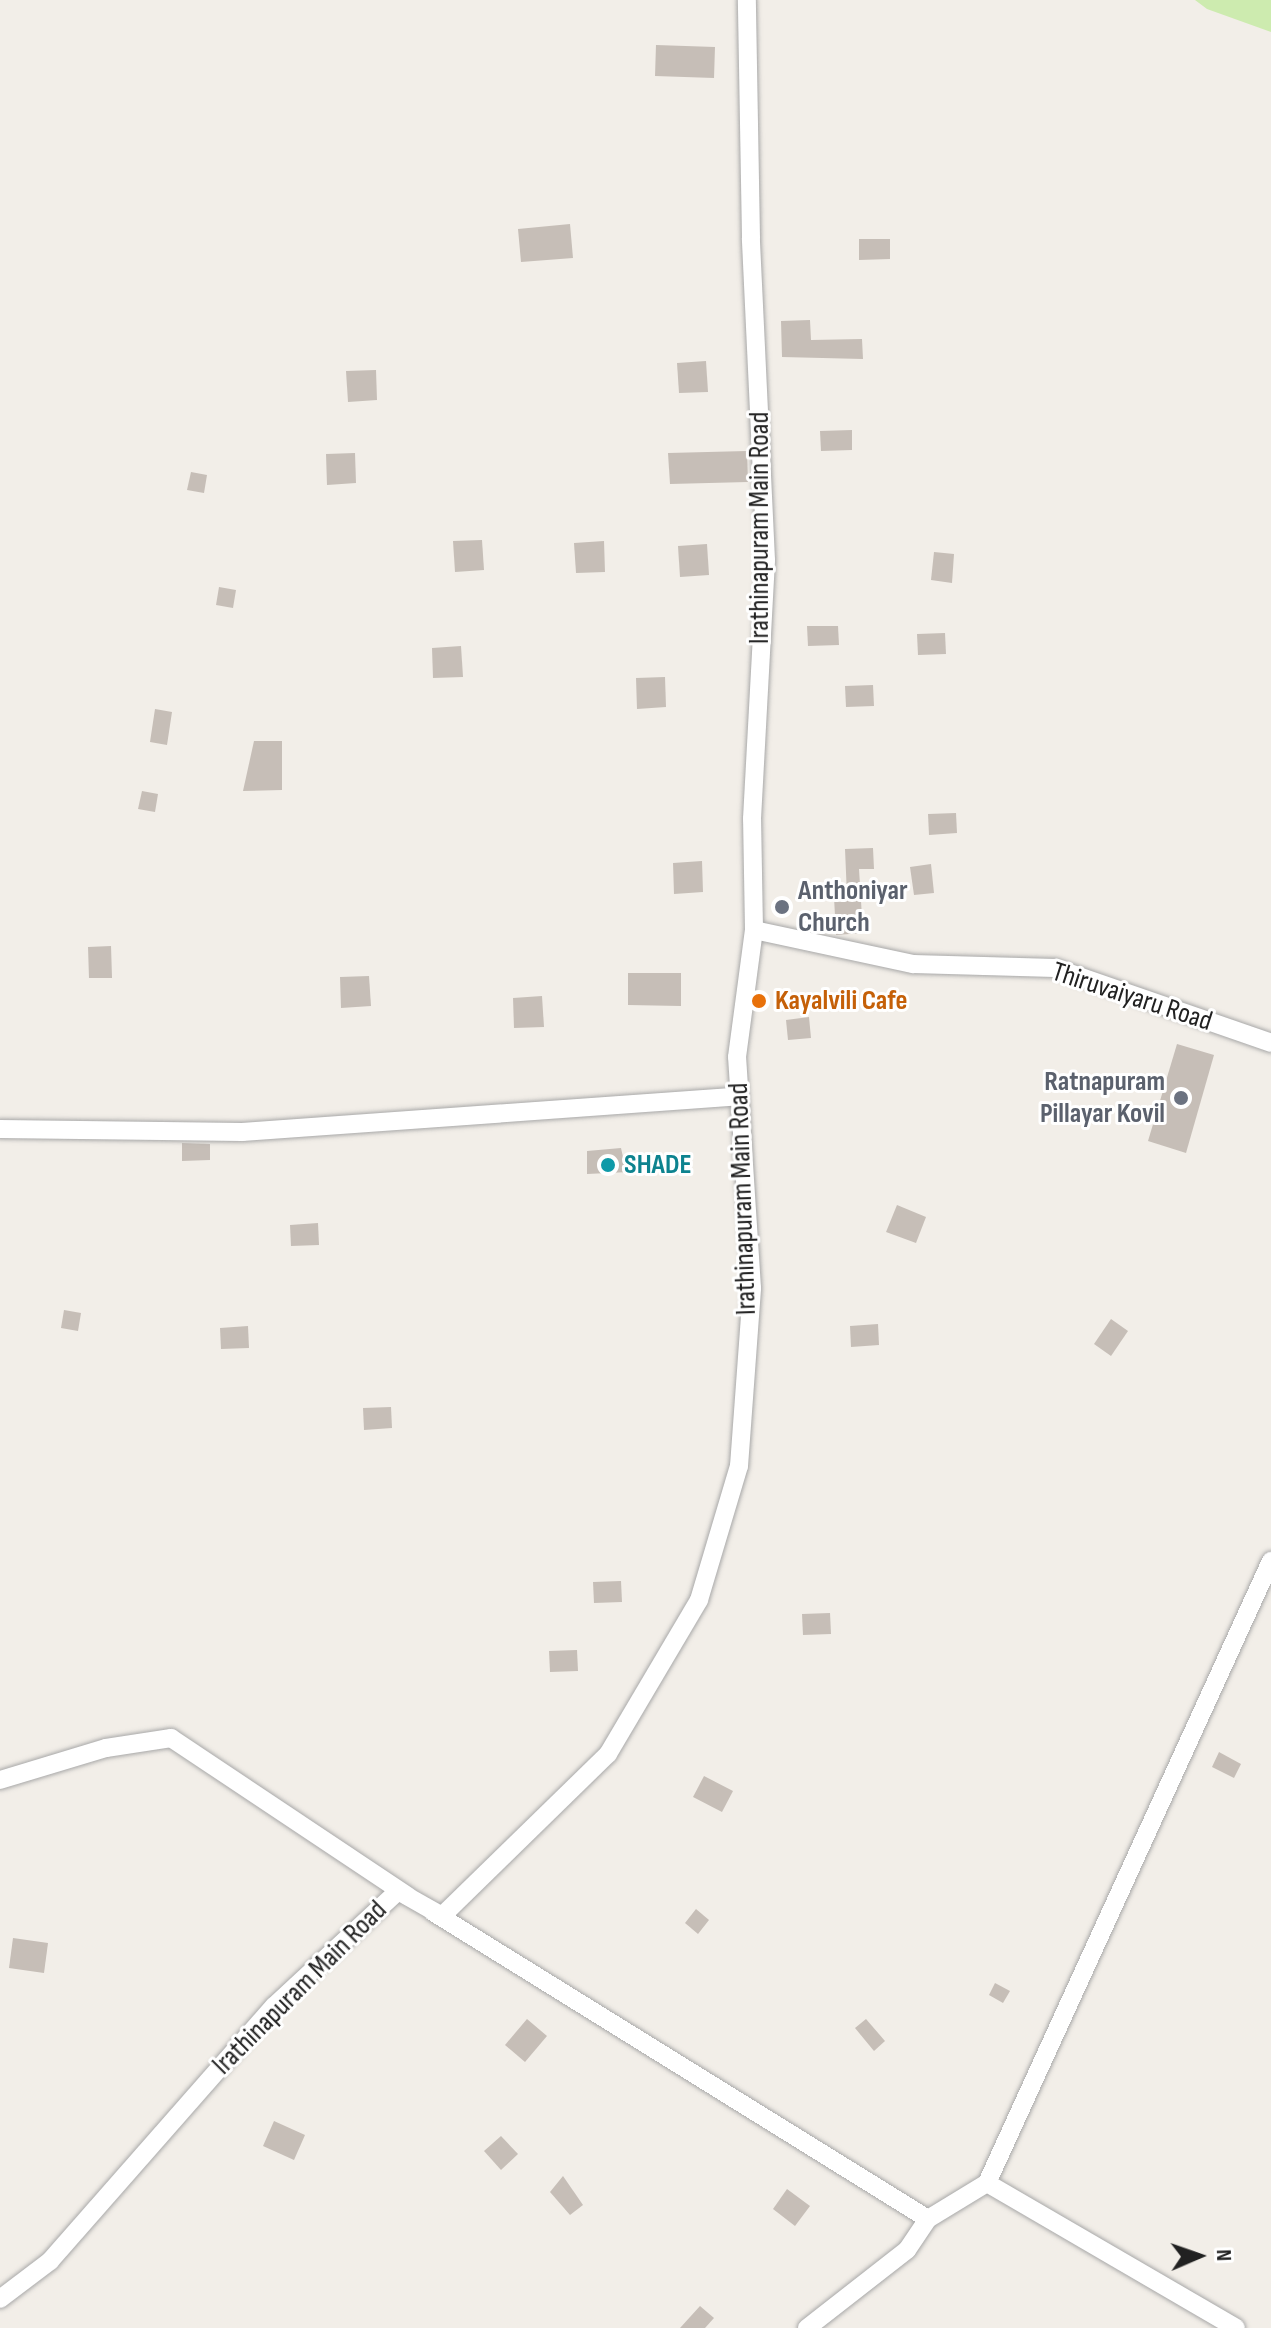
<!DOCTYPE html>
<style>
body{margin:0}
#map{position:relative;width:1271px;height:2328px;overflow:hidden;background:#f2eee8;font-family:"Sofia Sans Condensed",sans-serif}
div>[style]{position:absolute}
.grass>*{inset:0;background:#cdebaf}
.building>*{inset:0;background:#c6beb7}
.roads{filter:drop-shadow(0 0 2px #a8a8a8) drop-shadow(0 0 2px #a8a8a8)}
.street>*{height:18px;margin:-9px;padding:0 9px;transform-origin:9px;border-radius:9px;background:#fff}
.dots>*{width:22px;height:22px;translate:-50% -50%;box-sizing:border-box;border:4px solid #fff;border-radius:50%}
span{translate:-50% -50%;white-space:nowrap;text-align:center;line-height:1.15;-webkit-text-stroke:6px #fff;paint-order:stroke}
.street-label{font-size:28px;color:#212121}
.worship-label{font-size:28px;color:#5b616d;font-weight:700}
.left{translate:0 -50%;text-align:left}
.right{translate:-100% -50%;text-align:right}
.food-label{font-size:28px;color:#c56008;font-weight:700}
.culture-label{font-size:28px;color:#0d838f;font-weight:700}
.north{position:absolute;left:1159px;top:2216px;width:80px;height:80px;-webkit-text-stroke:6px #fff;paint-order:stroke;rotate:88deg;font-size:22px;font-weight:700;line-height:32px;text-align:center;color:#212121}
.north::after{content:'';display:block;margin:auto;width:28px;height:36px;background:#212121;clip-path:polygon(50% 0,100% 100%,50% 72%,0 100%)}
</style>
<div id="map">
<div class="grass">
<div style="clip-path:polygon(1195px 0,1271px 0,1271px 32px,1207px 9px)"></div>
</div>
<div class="building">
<div style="clip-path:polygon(656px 45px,715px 47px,714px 78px,655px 76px)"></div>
<div style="clip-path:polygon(570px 224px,573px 258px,521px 262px,518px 229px)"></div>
<div style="clip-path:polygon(859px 239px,890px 239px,890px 259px,859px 260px)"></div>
<div style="clip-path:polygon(810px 320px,811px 340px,862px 339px,863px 359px,782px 357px,781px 321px)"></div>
<div style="clip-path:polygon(706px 361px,708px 392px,679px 393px,677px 363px)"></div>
<div style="clip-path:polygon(376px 370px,377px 400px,348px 402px,346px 371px)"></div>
<div style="clip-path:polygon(852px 430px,852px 450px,821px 451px,820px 431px)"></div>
<div style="clip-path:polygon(747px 451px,748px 482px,670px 484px,668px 453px)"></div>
<div style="clip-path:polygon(355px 453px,356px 483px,327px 485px,326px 454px)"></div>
<div style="clip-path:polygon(191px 472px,207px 475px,204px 493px,187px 490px)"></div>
<div style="clip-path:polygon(482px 540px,484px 570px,455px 572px,453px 541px)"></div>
<div style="clip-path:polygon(604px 541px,605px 572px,576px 573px,574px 543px)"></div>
<div style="clip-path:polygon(707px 544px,709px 575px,680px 577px,678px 546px)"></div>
<div style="clip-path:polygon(934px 552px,954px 554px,952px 583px,931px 580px)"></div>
<div style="clip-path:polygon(219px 587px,236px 590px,233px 608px,216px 605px)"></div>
<div style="clip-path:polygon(807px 626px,838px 626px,839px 645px,808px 646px)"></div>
<div style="clip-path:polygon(945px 633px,946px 654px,918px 655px,917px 634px)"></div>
<div style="clip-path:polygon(461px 646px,463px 677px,433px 678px,432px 648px)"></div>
<div style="clip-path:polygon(665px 677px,666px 707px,637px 709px,636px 678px)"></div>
<div style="clip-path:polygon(873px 685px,874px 706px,846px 707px,845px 686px)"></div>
<div style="clip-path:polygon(155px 709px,172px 712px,167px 745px,150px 742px)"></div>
<div style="clip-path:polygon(254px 741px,282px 741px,282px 790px,243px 791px)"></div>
<div style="clip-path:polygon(142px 791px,158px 794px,155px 812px,138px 809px)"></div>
<div style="clip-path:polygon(956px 813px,957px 833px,929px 835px,928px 814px)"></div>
<div style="clip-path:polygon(873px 848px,874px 869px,859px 869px,863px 933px,836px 935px,834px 897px,847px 896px,845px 849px)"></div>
<div style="clip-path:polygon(702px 861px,703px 892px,674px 894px,673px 863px)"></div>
<div style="clip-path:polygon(931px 864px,934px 893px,914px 895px,910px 867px)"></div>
<div style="clip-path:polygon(111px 946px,112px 978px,89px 978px,88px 947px)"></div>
<div style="clip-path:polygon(628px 973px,681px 973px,681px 1006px,628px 1005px)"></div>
<div style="clip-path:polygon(369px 976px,371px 1006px,341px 1008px,340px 977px)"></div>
<div style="clip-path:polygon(542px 996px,544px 1027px,514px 1028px,513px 998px)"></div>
<div style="clip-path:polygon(809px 1017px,811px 1038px,788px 1040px,786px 1020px)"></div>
<div style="clip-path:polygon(1177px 1044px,1214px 1055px,1186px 1153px,1148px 1141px)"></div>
<div style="clip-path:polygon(182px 1143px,210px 1144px,210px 1160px,182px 1161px)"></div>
<div style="clip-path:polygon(621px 1148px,623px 1157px,629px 1156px,629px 1172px,587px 1174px,587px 1151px)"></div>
<div style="clip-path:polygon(897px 1205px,926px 1217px,916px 1243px,886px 1232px)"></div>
<div style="clip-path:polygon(318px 1223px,319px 1245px,291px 1246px,290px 1225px)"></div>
<div style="clip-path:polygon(64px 1310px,81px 1313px,78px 1331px,61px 1328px)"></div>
<div style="clip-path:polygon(1111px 1319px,1128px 1331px,1111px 1356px,1094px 1344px)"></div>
<div style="clip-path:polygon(878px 1324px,879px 1345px,851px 1347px,850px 1326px)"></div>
<div style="clip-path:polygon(248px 1326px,249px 1348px,221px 1349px,220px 1328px)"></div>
<div style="clip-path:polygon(391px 1407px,392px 1428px,364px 1430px,363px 1408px)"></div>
<div style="clip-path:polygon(621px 1581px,622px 1602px,594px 1603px,593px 1582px)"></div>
<div style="clip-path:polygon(830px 1613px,831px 1634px,803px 1635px,802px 1614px)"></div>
<div style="clip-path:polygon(577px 1650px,578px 1671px,550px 1672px,549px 1651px)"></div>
<div style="clip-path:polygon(1219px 1752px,1241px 1764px,1234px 1778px,1212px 1767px)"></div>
<div style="clip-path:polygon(704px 1776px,733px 1791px,722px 1812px,693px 1797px)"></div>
<div style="clip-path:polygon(696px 1909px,709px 1920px,698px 1934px,685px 1923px)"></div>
<div style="clip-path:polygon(13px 1938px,48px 1943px,44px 1973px,9px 1968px)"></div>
<div style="clip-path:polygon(995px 1983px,1010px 1991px,1003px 2003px,989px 1995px)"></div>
<div style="clip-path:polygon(527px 2019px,547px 2036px,525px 2062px,505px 2045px)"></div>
<div style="clip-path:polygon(866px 2019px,885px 2041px,874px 2051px,855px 2028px)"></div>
<div style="clip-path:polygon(274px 2121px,305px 2135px,294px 2160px,263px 2146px)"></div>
<div style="clip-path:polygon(501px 2136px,518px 2154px,501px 2170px,484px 2151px)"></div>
<div style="clip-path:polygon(563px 2176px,583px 2205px,570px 2215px,550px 2192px)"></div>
<div style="clip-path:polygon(787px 2189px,810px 2206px,795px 2226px,773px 2209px)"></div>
<div style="clip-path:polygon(700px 2306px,714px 2318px,705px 2328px,680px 2328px)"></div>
</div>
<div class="roads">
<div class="street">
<div style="left:754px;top:930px;width:163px;rotate:12.1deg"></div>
<div style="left:913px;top:964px;width:142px;rotate:1.6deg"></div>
<div style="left:1055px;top:968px;width:229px;rotate:19.1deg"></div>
<div style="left:0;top:1129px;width:242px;rotate:0.7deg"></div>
<div style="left:242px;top:1132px;width:498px;rotate:-4.1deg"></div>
<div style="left:0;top:1780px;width:111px;rotate:-16.8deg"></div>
<div style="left:106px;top:1748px;width:66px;rotate:-8.7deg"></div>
<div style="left:171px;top:1738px;width:285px;rotate:33.7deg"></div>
<div style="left:433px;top:1912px;width:582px;rotate:31.81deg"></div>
<div style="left:987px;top:2183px;width:288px;rotate:30.2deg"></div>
<div style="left:0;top:2299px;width:63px;rotate:-37.2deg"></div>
<div style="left:50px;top:2261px;width:339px;rotate:-48.7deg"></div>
<div style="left:274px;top:2006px;width:169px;rotate:-42.8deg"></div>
<div style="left:398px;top:1891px;width:51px;rotate:29.6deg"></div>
<div style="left:442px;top:1916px;width:232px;rotate:-44.3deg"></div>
<div style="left:608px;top:1754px;width:179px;rotate:-59.4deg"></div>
<div style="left:699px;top:1600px;width:140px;rotate:-73.4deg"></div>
<div style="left:739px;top:1466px;width:178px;rotate:-85.8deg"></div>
<div style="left:752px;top:1288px;width:231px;rotate:-93.7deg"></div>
<div style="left:737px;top:1057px;width:128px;rotate:-82.4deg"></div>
<div style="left:754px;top:930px;width:111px;rotate:-91deg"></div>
<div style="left:752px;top:819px;width:259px;rotate:-86.9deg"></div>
<div style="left:766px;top:560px;width:322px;rotate:-92.7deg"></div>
<div style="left:751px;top:238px;width:238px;rotate:-91deg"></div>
<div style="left:807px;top:2328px;width:127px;rotate:-38deg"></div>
<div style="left:907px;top:2250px;width:37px;rotate:-56deg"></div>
<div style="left:928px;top:2219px;width:69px;rotate:-31.4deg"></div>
<div style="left:987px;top:2183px;width:684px;rotate:-65.46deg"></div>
</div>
</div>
<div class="dots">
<div style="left:782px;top:907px;background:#6b7280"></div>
<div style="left:759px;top:1001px;background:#e8710a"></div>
<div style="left:1181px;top:1098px;background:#6b7280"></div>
<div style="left:608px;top:1165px;background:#0f9aa8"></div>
</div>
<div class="street-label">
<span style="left:760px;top:528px;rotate:-90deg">Irathinapuram Main Road</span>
<span style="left:1132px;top:997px;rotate:18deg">Thiruvaiyaru Road</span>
<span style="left:743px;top:1199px;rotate:-92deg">Irathinapuram Main Road</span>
<span style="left:300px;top:1988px;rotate:-45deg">Irathinapuram Main Road</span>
</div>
<div class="worship-label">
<span class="left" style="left:798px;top:907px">Anthoniyar<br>Church</span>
<span class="right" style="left:1165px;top:1098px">Ratnapuram<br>Pillayar Kovil</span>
</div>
<div class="food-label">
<span class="left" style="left:775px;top:1001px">Kayalvili Cafe</span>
</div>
<div class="culture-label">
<span class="left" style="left:624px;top:1165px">SHADE</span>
</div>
<div class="north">N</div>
</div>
